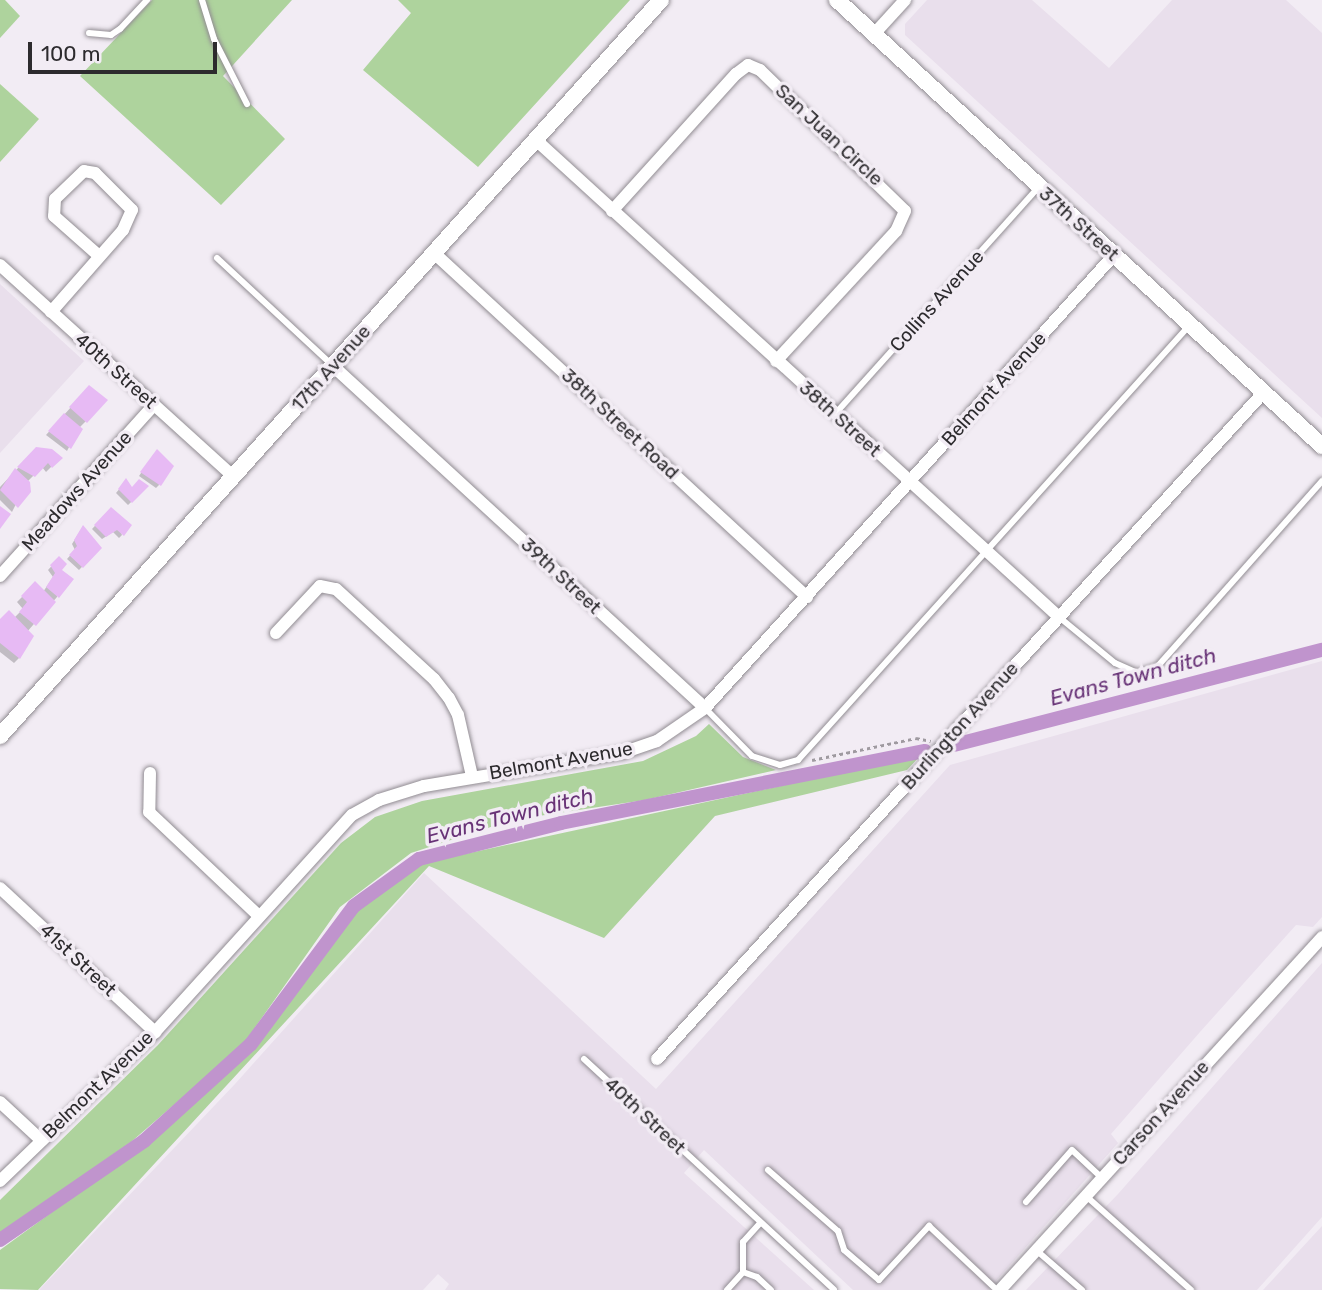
<!DOCTYPE html>
<style>
body{margin:0}
#map{position:relative;width:1322px;height:1290px;overflow:hidden;background:#f2ecf4;font-family:Rubik,sans-serif}
div>[style]{position:absolute}
.built>*{inset:0;background:#e9dfec}
.green>*{inset:0;background:#aed39d}
.shadow>*{inset:0;background:#0003}
.canal>*{height:14px;margin:-7px;padding:0 7px;transform-origin:7px;border-radius:7px;background:#c094cd}
.building>*{inset:0;background:#e7baf4}
.path>*{height:2.5px;margin-top:-1.25px;transform-origin:0;background:repeating-linear-gradient(90deg,#9f9aa0 0 3.5px,transparent 0 7px)}
.roads{filter:drop-shadow(0 0 2px #918c92) drop-shadow(0 0 2px #918c92)}
.lane>*{height:6px;margin:-3px;padding:0 3px;transform-origin:3px;border-radius:3px;background:#fff}
.street>*{height:12px;margin:-6px;padding:0 6px;transform-origin:6px;border-radius:6px;background:#fff}
.secondary>*{height:16px;margin:-8px;padding:0 8px;transform-origin:8px;border-radius:8px;background:#fff}
span{translate:-50% -50%;white-space:nowrap;text-align:center;line-height:1.15;-webkit-text-stroke:7px #f2ecf4;paint-order:stroke}
.street-label{font-size:19px;color:#2d2b2e}
.water-label{font-size:21px;color:#683377;font-style:italic}
.scale{position:absolute;left:28px;top:42px;width:189px;height:32px;box-sizing:border-box;border:4px solid #2d2b2e;border-top:0;padding-left:9px;font-size:21px;line-height:24px;white-space:nowrap;color:#2d2b2e;-webkit-text-stroke:5px #f2ecf4;paint-order:stroke}
</style>
<div id="map">
<div class="built">
<div style="clip-path:polygon(927px 0,1032px 0,1109px 68px,1172px 0,1286px 0,1322px 33px,1322px 418px,905px 35px,905px 24px)"></div>
<div style="clip-path:polygon(0 284px,84px 361px,0 453px)"></div>
<div style="clip-path:polygon(1322px 661px,1322px 917px,1313px 927px,1296px 925px,1200px 1032px,1111px 1134px,1118px 1143px,988px 1290px,853px 1290px,704px 1150px,684px 1173px,814px 1290px,445px 1290px,449px 1284px,438px 1274px,423px 1290px,39px 1290px,235px 1084px,424px 873px,656px 1089px,950px 765px)"></div>
<div style="clip-path:polygon(1322px 963px,1322px 1217px,1257px 1290px,1026px 1290px,1118px 1194px)"></div>
<div style="clip-path:polygon(1322px 1226px,1322px 1290px,1263px 1290px,1298px 1252px)"></div>
</div>
<div class="green">
<div style="clip-path:polygon(0 0,5px 0,20px 16px,0 38px)"></div>
<div style="clip-path:polygon(152px 0,292px 0,223px 76px,285px 139px,221px 205px,80px 76px)"></div>
<div style="clip-path:polygon(398px 0,630px 0,478px 167px,363px 70px,411px 13px)"></div>
<div style="clip-path:polygon(0 84px,39px 119px,0 162px)"></div>
<div style="clip-path:polygon(709px 724px,743px 757px,776px 770px,645px 800px,512px 820px,411px 853px,340px 907px,242px 1046px,131px 1142px,0 1233px,0 1200px,158px 1045px,341px 843px,375px 817px,422px 801px,643px 761px,696px 736px)"></div>
<div style="clip-path:polygon(920px 756px,907px 770px,715px 816px,604px 938px,429px 866px,38px 1290px,0 1289px,0 1250px,148px 1142px,254px 1046px,356px 909px,423px 863px)"></div>
</div>
<div class="shadow">
<div style="clip-path:polygon(89px 387px,106px 401px,79px 428px,67px 451px,46px 435px)"></div>
<div style="clip-path:polygon(37px 448px,60px 458px,46px 472px,42px 467px,27px 482px,12px 512px,0 500px,0 487px)"></div>
<div style="clip-path:polygon(154px 454px,159px 485px,156px 488px,139px 476px)"></div>
<div style="clip-path:polygon(126px 481px,132px 489px,147px 487px,128px 505px,116px 493px)"></div>
<div style="clip-path:polygon(111px 509px,122px 535px,119px 538px,113px 532px,102px 539px,92px 529px)"></div>
<div style="clip-path:polygon(80px 531px,100px 548px,79px 570px,67px 559px,75px 550px,72px 544px)"></div>
<div style="clip-path:polygon(59px 558px,57px 597px,27px 632px,19px 658px,14px 663px,0 652px,0 622px,14px 618px,23px 609px,17px 602px,35px 584px,43px 592px,53px 577px,48px 570px)"></div>
</div>
<div class="canal">
<div style="left:954px;top:745px;width:380px;rotate:-14.5deg"></div>
<div style="left:0;top:1240px;width:175px;rotate:-34.5deg"></div>
<div style="left:144px;top:1141px;width:144px;rotate:-42.2deg"></div>
<div style="left:251px;top:1044px;width:172px;rotate:-53.3deg"></div>
<div style="left:354px;top:906px;width:80px;rotate:-35.9deg"></div>
<div style="left:419px;top:859px;width:146px;rotate:-14.2deg"></div>
<div style="left:561px;top:823px;width:371px;rotate:-11.2deg"></div>
</div>
<div class="building">
<div style="clip-path:polygon(89px 385px,108px 400px,87px 423px,69px 407px)"></div>
<div style="clip-path:polygon(64px 413px,83px 429px,71px 449px,48px 431px)"></div>
<div style="clip-path:polygon(36px 447px,52px 449px,63px 458px,52px 468px,48px 463px,35px 477px,17px 467px)"></div>
<div style="clip-path:polygon(157px 449px,174px 466px,161px 486px,140px 472px)"></div>
<div style="clip-path:polygon(15px 468px,30px 482px,31px 492px,18px 508px,0 490px)"></div>
<div style="clip-path:polygon(126px 478px,132px 487px,139px 479px,149px 486px,132px 503px,118px 489px)"></div>
<div style="clip-path:polygon(0 506px,11px 514px,0 529px)"></div>
<div style="clip-path:polygon(111px 507px,132px 525px,124px 536px,117px 530px,106px 537px,94px 525px)"></div>
<div style="clip-path:polygon(83px 525px,102px 548px,83px 568px,69px 555px,77px 546px,74px 540px)"></div>
<div style="clip-path:polygon(59px 556px,67px 564px,62px 570px,74px 579px,59px 598px,46px 587px,55px 573px,50px 565px)"></div>
<div style="clip-path:polygon(35px 581px,56px 602px,36px 626px,19px 612px,27px 602px,21px 596px)"></div>
<div style="clip-path:polygon(9px 610px,34px 636px,20px 659px,0 643px,0 619px)"></div>
</div>
<div class="path">
<div style="left:812px;top:760px;width:106px;rotate:-11.9deg"></div>
<div style="left:916px;top:738px;width:15px;rotate:11deg"></div>
</div>
<div class="roads">
<div class="lane">
<div style="left:202px;top:0;width:41px;rotate:72.9deg"></div>
<div style="left:214px;top:39px;width:73px;rotate:63.1deg"></div>
<div style="left:89px;top:33px;width:22px;rotate:5deg"></div>
<div style="left:111px;top:35px;width:11px;rotate:-34deg"></div>
<div style="left:120px;top:29px;width:40px;rotate:-47deg"></div>
<div style="left:217px;top:258px;width:156px;rotate:42.9deg"></div>
<div style="left:835px;top:414px;width:305px;rotate:-48.1deg"></div>
<div style="left:1059px;top:617px;width:72px;rotate:39.4deg"></div>
<div style="left:1115px;top:663px;width:24px;rotate:24deg"></div>
<div style="left:1137px;top:673px;width:21px;rotate:-17deg"></div>
<div style="left:1157px;top:667px;width:249px;rotate:-48.4deg"></div>
<div style="left:705px;top:708px;width:67px;rotate:45.6deg"></div>
<div style="left:752px;top:756px;width:29px;rotate:18deg"></div>
<div style="left:780px;top:765px;width:19px;rotate:-16deg"></div>
<div style="left:798px;top:760px;width:583px;rotate:-47.99deg"></div>
<div style="left:584px;top:1059px;width:340px;rotate:42.7deg"></div>
<div style="left:768px;top:1170px;width:93px;rotate:41.1deg"></div>
<div style="left:838px;top:1231px;width:20px;rotate:72deg"></div>
<div style="left:844px;top:1250px;width:46px;rotate:40.6deg"></div>
<div style="left:879px;top:1280px;width:74px;rotate:-47.2deg"></div>
<div style="left:929px;top:1226px;width:93px;rotate:43.3deg"></div>
<div style="left:1086px;top:1196px;width:141px;rotate:41.8deg"></div>
<div style="left:1026px;top:1202px;width:69px;rotate:-48.5deg"></div>
<div style="left:1072px;top:1150px;width:41px;rotate:43deg"></div>
<div style="left:1036px;top:1250px;width:61px;rotate:41deg"></div>
<div style="left:743px;top:1272px;width:15px;rotate:20deg"></div>
<div style="left:757px;top:1277px;width:19px;rotate:43deg"></div>
<div style="left:727px;top:1290px;width:24px;rotate:-48deg"></div>
<div style="left:743px;top:1272px;width:30px;rotate:-90deg"></div>
<div style="left:743px;top:1242px;width:25px;rotate:-48deg"></div>
</div>
<div class="street">
<div style="left:874px;top:34px;width:46px;rotate:-47.6deg"></div>
<div style="left:536px;top:140px;width:708px;rotate:42.37deg"></div>
<div style="left:612px;top:211px;width:185px;rotate:-47.9deg"></div>
<div style="left:736px;top:74px;width:15px;rotate:-37deg"></div>
<div style="left:748px;top:65px;width:13px;rotate:23deg"></div>
<div style="left:760px;top:70px;width:202px;rotate:44.2deg"></div>
<div style="left:905px;top:211px;width:22px;rotate:114deg"></div>
<div style="left:896px;top:231px;width:177px;rotate:132.7deg"></div>
<div style="left:433px;top:252px;width:509px;rotate:42.69deg"></div>
<div style="left:0;top:265px;width:314px;rotate:42.2deg"></div>
<div style="left:51px;top:312px;width:109px;rotate:-48.7deg"></div>
<div style="left:123px;top:230px;width:22px;rotate:-66deg"></div>
<div style="left:132px;top:210px;width:52px;rotate:-135deg"></div>
<div style="left:95px;top:173px;width:11px;rotate:-170deg"></div>
<div style="left:84px;top:171px;width:40px;rotate:136deg"></div>
<div style="left:55px;top:199px;width:17px;rotate:93deg"></div>
<div style="left:54px;top:216px;width:60px;rotate:41.6deg"></div>
<div style="left:333px;top:366px;width:505px;rotate:42.59deg"></div>
<div style="left:0;top:576px;width:230px;rotate:-48deg"></div>
<div style="left:276px;top:633px;width:64px;rotate:-46.9deg"></div>
<div style="left:320px;top:586px;width:16px;rotate:11deg"></div>
<div style="left:336px;top:589px;width:133px;rotate:42.6deg"></div>
<div style="left:434px;top:679px;width:24px;rotate:52deg"></div>
<div style="left:449px;top:698px;width:19px;rotate:62deg"></div>
<div style="left:458px;top:715px;width:63px;rotate:77.1deg"></div>
<div style="left:150px;top:773px;width:39px;rotate:91deg"></div>
<div style="left:149px;top:812px;width:150px;rotate:43.4deg"></div>
<div style="left:0;top:888px;width:212px;rotate:42.9deg"></div>
<div style="left:657px;top:1059px;width:900px;rotate:-47.7deg"></div>
<div style="left:0;top:1102px;width:56px;rotate:42.8deg"></div>
<div style="left:0;top:1181px;width:215px;rotate:-43.9deg"></div>
<div style="left:155px;top:1032px;width:293px;rotate:-47.8deg"></div>
<div style="left:352px;top:815px;width:31px;rotate:-29deg"></div>
<div style="left:379px;top:800px;width:47px;rotate:-17.3deg"></div>
<div style="left:424px;top:786px;width:201px;rotate:-9.5deg"></div>
<div style="left:622px;top:753px;width:37px;rotate:-19deg"></div>
<div style="left:657px;top:741px;width:58px;rotate:-34.5deg"></div>
<div style="left:705px;top:708px;width:610px;rotate:-47.92deg"></div>
<div style="left:1000px;top:1290px;width:478px;rotate:-47.6deg"></div>
</div>
<div class="secondary">
<div style="left:837px;top:0;width:659px;rotate:42.6deg"></div>
<div style="left:0;top:736px;width:989px;rotate:-48.07deg"></div>
</div>
</div>
<div class="street-label">
<span style="left:829px;top:135px;rotate:43deg">San Juan Circle</span>
<span style="left:1079px;top:224px;rotate:42deg">37th Street</span>
<span style="left:937px;top:301px;rotate:-48deg">Collins Avenue</span>
<span style="left:331px;top:368px;rotate:-48deg">17th Avenue</span>
<span style="left:116px;top:371px;rotate:42deg">40th Street</span>
<span style="left:994px;top:389px;rotate:-48deg">Belmont Avenue</span>
<span style="left:840px;top:419px;rotate:42deg">38th Street</span>
<span style="left:620px;top:424px;rotate:43deg">38th Street Road</span>
<span style="left:77px;top:491px;rotate:-48deg">Meadows Avenue</span>
<span style="left:561px;top:576px;rotate:43deg">39th Street</span>
<span style="left:960px;top:726px;rotate:-48deg">Burlington Avenue</span>
<span style="left:561px;top:761px;rotate:-10deg">Belmont Avenue</span>
<span style="left:78px;top:960px;rotate:43deg">41st Street</span>
<span style="left:98px;top:1085px;rotate:-44deg">Belmont Avenue</span>
<span style="left:1161px;top:1113px;rotate:-48deg">Carson Avenue</span>
<span style="left:645px;top:1116px;rotate:43deg">40th Street</span>
</div>
<div class="water-label">
<span style="left:1133px;top:677px;rotate:-15deg">Evans Town ditch</span>
<span style="left:510px;top:816px;rotate:-14deg">Evans Town ditch</span>
</div>
<div class="scale">100 m</div>
</div>
